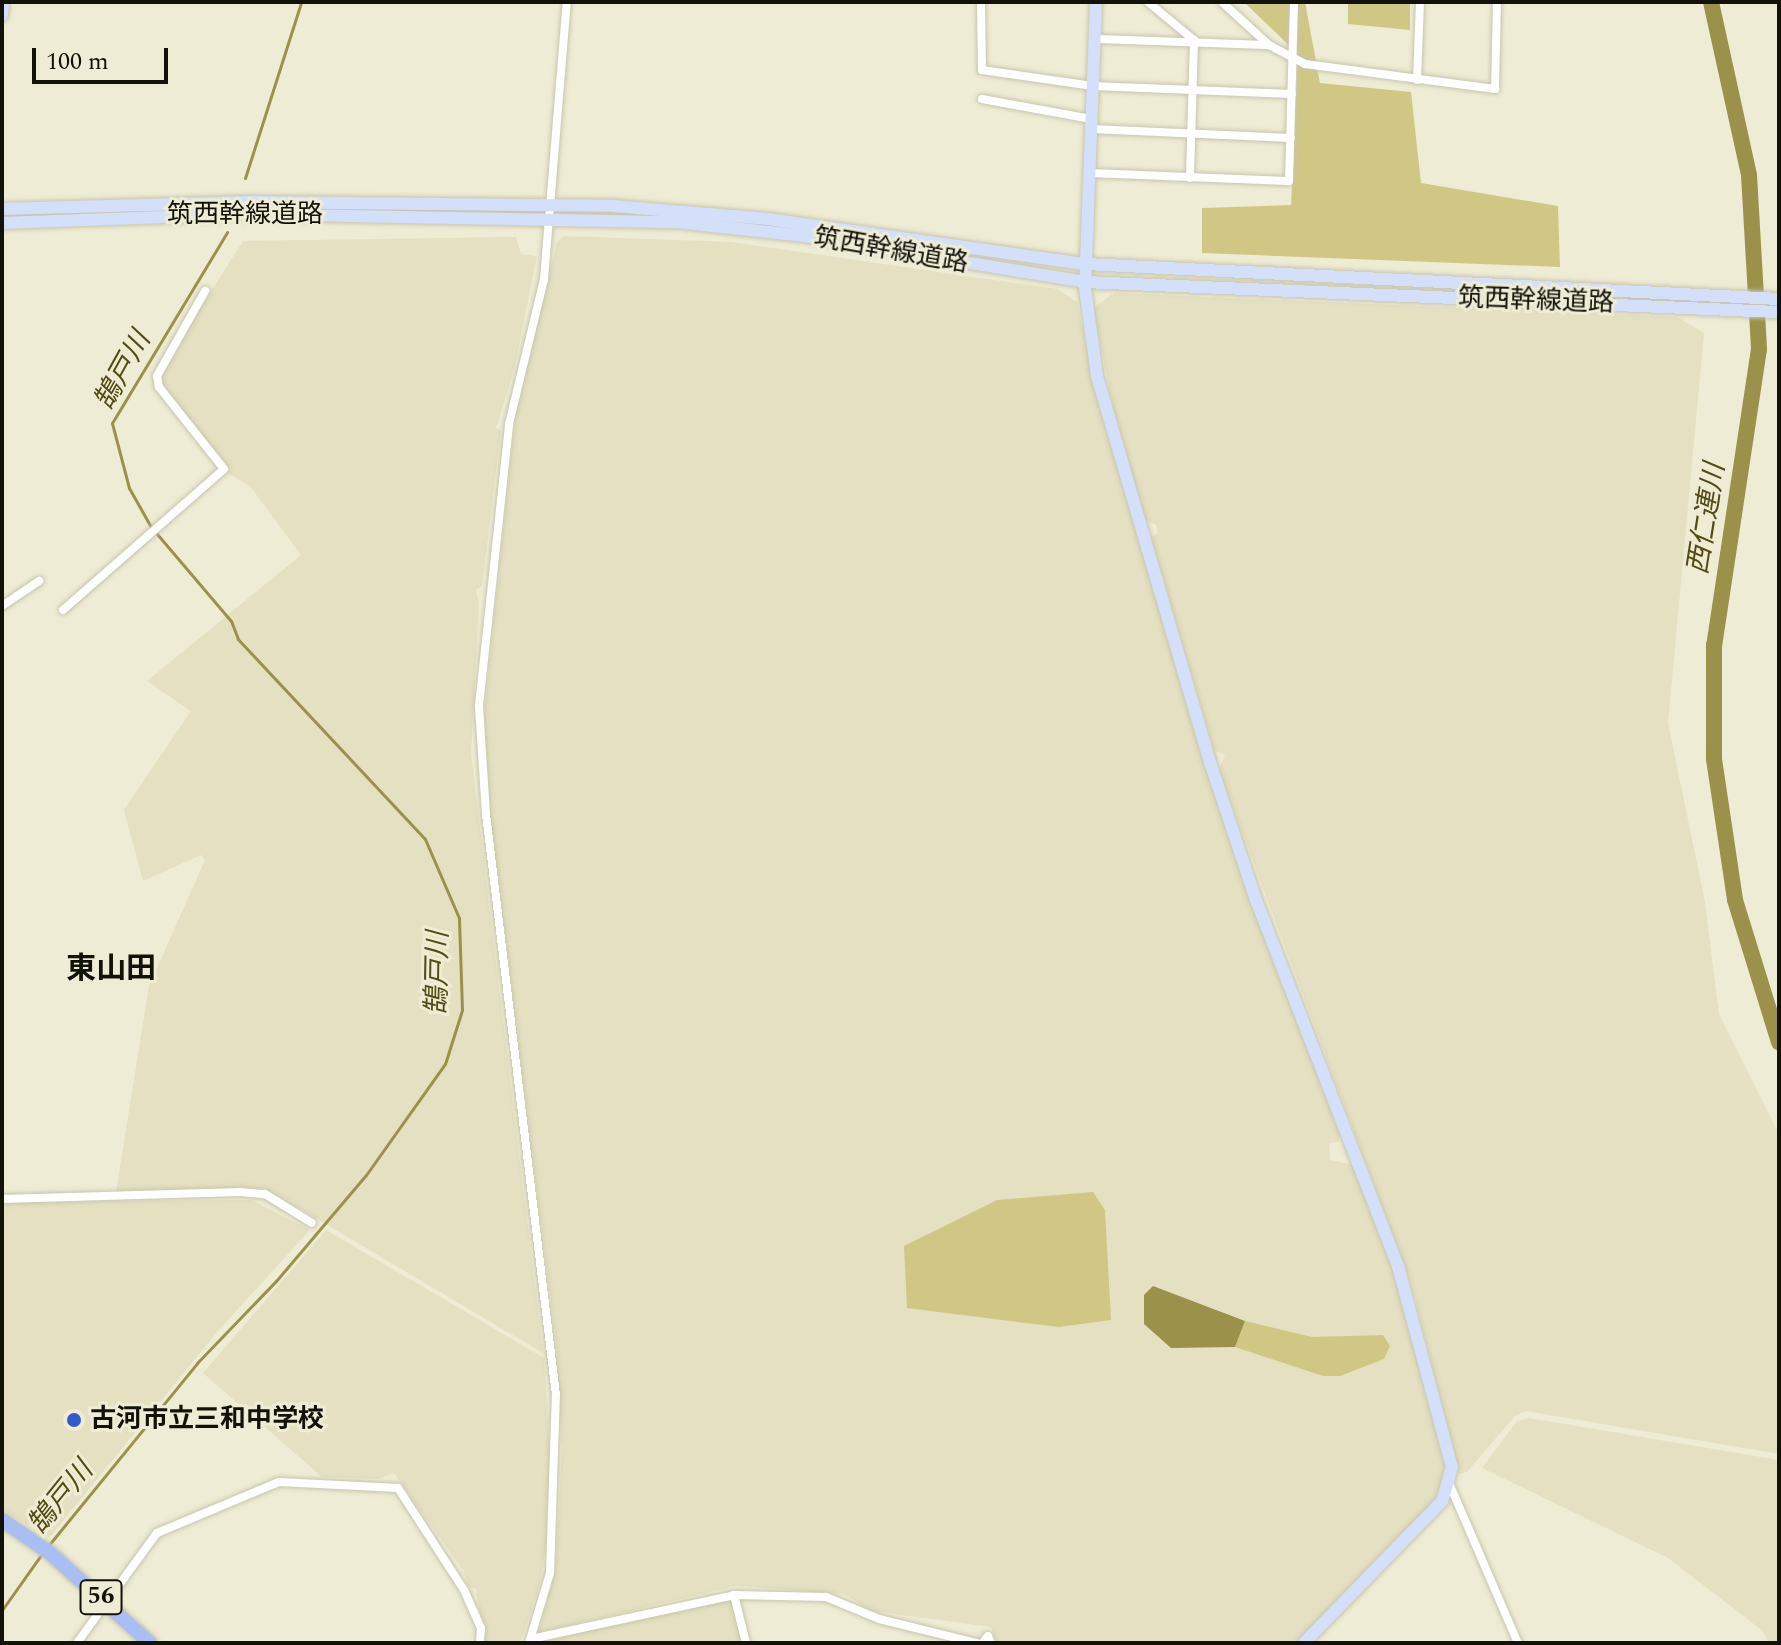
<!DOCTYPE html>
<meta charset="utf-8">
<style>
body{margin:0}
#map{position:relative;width:1781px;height:1645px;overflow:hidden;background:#efecd5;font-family:Spectral,"Noto Sans JP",serif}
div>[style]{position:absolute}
.built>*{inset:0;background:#e4e0c1}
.green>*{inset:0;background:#d0c785}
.water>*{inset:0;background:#9c914b}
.stream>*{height:3px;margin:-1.5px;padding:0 1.5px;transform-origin:1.5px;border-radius:1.5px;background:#9c914b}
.river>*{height:16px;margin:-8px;padding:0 8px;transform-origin:8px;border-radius:8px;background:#9c914b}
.roads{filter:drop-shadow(0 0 2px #c8c5ae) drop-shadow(0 0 2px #c8c5ae)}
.street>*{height:8px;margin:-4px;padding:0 4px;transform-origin:4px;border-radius:4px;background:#fff}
.secondary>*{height:12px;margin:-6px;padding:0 6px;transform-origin:6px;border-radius:6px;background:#d4dffa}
.primary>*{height:14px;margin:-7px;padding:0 7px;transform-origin:7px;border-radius:7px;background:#a9bff4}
.dots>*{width:22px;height:22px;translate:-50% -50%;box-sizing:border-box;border:4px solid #efecd5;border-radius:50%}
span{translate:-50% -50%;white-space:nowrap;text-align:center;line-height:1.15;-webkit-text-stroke:6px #efecd5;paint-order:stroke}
.shield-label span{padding:2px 6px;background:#efecd5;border:2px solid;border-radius:6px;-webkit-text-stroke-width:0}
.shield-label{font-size:24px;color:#13120a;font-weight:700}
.street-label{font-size:26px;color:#13120a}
.poi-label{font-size:26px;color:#13120a;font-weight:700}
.left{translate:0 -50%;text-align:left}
.water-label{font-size:28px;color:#534b14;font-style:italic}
.quarter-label{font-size:30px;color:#13120a;font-weight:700}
.frame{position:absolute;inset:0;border:4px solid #13120a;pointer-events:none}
.scale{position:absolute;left:32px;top:48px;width:136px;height:36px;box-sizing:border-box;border:4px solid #13120a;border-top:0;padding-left:10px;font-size:24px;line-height:28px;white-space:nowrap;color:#13120a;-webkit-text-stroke:6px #efecd5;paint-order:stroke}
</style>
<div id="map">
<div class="built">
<div style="clip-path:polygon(564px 236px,731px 242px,1057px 289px,1077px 302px,1097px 398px,1210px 783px,1343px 1132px,1338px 1142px,1329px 1143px,1330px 1160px,1355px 1165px,1398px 1280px,1446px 1461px,1437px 1501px,1298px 1643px,997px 1643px,991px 1627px,872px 1611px,844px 1594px,736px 1586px,539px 1632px,556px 1566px,562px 1448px,557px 1349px,487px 792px,484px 716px,516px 410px,557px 242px)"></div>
<div style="clip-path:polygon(516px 237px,521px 254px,537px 256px,514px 370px,496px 428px,501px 431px,482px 586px,476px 590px,479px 604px,471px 754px,543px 1353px,265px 1188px,116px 1192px,149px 986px,205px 860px,201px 855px,143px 881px,124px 810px,191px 711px,147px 681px,301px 555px,250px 486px,226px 472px,226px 463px,163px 387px,162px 368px,243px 241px)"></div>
<div style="clip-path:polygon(1114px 293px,1677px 317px,1704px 333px,1668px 723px,1705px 902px,1719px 1014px,1779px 1134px,1779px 1454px,1526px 1411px,1515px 1416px,1467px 1472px,1459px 1474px,1412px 1286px,1219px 770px,1225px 755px,1214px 750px,1151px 537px,1158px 533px,1156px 525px,1146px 521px,1116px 421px,1093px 308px)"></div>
<div style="clip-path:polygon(251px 1200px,310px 1230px,218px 1331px,49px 1538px,2px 1509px,2px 1202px)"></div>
<div style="clip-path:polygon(326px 1230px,544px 1358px,550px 1459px,545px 1551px,540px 1584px,520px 1643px,485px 1643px,476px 1589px,469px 1587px,463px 1570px,394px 1473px,378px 1479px,322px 1477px,203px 1373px)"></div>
<div style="clip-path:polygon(1529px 1418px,1779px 1460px,1779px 1643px,1769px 1643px,1763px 1631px,1668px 1558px,1482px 1468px,1516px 1422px)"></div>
<div style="clip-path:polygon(725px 1598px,732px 1602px,742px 1643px,536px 1643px)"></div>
</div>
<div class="green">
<div style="clip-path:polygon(1244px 2px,1305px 2px,1320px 83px,1411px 92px,1421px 183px,1558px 206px,1560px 267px,1202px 253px,1202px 208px,1291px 205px,1298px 54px)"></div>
<div style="clip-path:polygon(1348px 2px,1410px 2px,1410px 30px,1348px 24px)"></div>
<div style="clip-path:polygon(1093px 1192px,1105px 1210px,1111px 1320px,1059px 1327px,907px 1308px,904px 1246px,997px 1200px)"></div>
<div style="clip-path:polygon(1245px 1321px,1312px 1337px,1383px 1335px,1390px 1346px,1384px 1359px,1340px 1376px,1323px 1376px,1235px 1347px)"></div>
</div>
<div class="water">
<div style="clip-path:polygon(1153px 1286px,1245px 1321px,1235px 1347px,1171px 1348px,1144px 1324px,1144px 1295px)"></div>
</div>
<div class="stream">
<div style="left:245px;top:178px;width:185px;rotate:-72.3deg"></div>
<div style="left:48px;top:1546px;width:236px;rotate:-50.8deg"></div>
<div style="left:197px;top:1363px;width:114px;rotate:-46.1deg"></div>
<div style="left:276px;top:1281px;width:139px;rotate:-49.7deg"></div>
<div style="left:366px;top:1175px;width:136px;rotate:-54.6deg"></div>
<div style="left:445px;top:1064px;width:57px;rotate:-72.5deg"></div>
<div style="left:462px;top:1010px;width:92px;rotate:-91.9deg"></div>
<div style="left:459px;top:918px;width:86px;rotate:-113.3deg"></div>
<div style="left:425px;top:839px;width:274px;rotate:-133.1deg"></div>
<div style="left:238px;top:639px;width:19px;rotate:-111deg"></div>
<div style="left:231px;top:621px;width:123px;rotate:-130.4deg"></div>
<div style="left:151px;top:527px;width:45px;rotate:-119.4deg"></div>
<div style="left:129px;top:488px;width:67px;rotate:-104.7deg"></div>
<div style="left:112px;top:423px;width:223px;rotate:-58.9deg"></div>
<div style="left:2px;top:1610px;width:67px;rotate:-54.7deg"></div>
</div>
<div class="river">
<div style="left:1711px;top:2px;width:177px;rotate:77.6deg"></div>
<div style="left:1749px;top:175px;width:174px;rotate:86.7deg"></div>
<div style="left:1759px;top:349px;width:299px;rotate:98.6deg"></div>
<div style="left:1714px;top:645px;width:114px;rotate:90deg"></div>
<div style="left:1714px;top:759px;width:143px;rotate:81.5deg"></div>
<div style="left:1735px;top:900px;width:149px;rotate:72.8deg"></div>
</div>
<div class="roads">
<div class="street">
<div style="left:981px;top:2px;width:68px;rotate:89.2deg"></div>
<div style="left:982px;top:70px;width:112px;rotate:8.2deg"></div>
<div style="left:1093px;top:86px;width:199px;rotate:2.3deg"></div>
<div style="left:1148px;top:2px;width:60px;rotate:39.6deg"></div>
<div style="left:1194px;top:40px;width:138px;rotate:91.7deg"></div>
<div style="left:1222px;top:2px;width:64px;rotate:42.5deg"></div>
<div style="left:1269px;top:45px;width:41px;rotate:27.8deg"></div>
<div style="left:1305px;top:64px;width:192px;rotate:7.5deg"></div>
<div style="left:1495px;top:89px;width:87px;rotate:-88.7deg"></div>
<div style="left:1095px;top:39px;width:174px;rotate:2deg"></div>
<div style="left:1417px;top:80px;width:78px;rotate:-87.8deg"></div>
<div style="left:982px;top:99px;width:111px;rotate:10.4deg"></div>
<div style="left:1091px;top:129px;width:200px;rotate:2.6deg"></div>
<div style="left:1089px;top:173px;width:200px;rotate:2.3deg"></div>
<div style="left:1289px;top:181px;width:179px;rotate:-88.4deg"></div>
<div style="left:2px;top:606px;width:45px;rotate:-34deg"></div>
<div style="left:63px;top:610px;width:214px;rotate:-41.2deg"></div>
<div style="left:224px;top:469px;width:105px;rotate:-128.4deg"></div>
<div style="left:159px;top:387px;width:11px;rotate:-100deg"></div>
<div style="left:157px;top:376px;width:98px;rotate:-60.5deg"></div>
<div style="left:2px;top:1199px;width:238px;rotate:-1.7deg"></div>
<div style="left:240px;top:1192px;width:25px;rotate:5deg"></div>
<div style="left:265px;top:1194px;width:55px;rotate:31.7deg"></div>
<div style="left:1449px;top:1483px;width:174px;rotate:66.7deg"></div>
<div style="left:734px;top:1595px;width:49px;rotate:76deg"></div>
<div style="left:531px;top:1639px;width:208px;rotate:-12.2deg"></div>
<div style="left:734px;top:1595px;width:92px;rotate:1.2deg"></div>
<div style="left:826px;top:1597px;width:57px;rotate:22.5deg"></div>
<div style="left:879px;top:1619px;width:101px;rotate:13.8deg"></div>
<div style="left:77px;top:1643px;width:136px;rotate:-54deg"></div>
<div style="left:157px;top:1533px;width:132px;rotate:-22.7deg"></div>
<div style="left:279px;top:1482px;width:119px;rotate:2.9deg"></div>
<div style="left:398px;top:1488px;width:121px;rotate:57.1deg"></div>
<div style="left:464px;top:1590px;width:42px;rotate:65.9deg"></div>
<div style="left:481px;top:1628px;width:15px;rotate:94deg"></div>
<div style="left:529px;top:1643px;width:73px;rotate:-73.3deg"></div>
<div style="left:550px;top:1573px;width:178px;rotate:-88.1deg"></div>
<div style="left:556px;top:1395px;width:585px;rotate:-96.87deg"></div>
<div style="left:486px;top:814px;width:108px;rotate:-93.7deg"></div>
<div style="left:479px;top:706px;width:284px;rotate:-83.9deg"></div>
<div style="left:509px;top:424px;width:149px;rotate:-76.4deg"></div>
<div style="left:544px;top:279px;width:278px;rotate:-85.3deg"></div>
<div style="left:982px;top:1643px;width:9px;rotate:-49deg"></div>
<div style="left:988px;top:1636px;width:8px;rotate:67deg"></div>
</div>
<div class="secondary">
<div style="left:1096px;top:2px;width:286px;rotate:92.2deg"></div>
<div style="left:1085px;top:288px;width:89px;rotate:82.2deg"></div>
<div style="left:1097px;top:376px;width:405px;rotate:73.7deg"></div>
<div style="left:1211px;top:765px;width:142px;rotate:71.6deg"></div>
<div style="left:1256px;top:900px;width:393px;rotate:68.8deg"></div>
<div style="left:1398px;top:1266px;width:208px;rotate:75deg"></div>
<div style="left:1452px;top:1467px;width:35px;rotate:106deg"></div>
<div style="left:1442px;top:1501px;width:198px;rotate:134.2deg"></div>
<div style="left:2px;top:15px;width:13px;rotate:-86deg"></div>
<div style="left:2px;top:209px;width:248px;rotate:-1.6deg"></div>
<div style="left:250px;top:202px;width:363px;rotate:0.6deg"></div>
<div style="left:613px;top:206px;width:156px;rotate:4.8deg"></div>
<div style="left:768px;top:219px;width:321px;rotate:8.1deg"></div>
<div style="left:1086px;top:264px;width:694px;rotate:2.89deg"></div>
<div style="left:2px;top:223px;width:243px;rotate:-2.1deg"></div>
<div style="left:245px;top:214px;width:431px;rotate:1.1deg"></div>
<div style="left:676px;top:222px;width:130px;rotate:6.2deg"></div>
<div style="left:805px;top:236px;width:284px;rotate:9.3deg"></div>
<div style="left:1085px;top:282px;width:695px;rotate:2.48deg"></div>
</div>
<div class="primary">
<div style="left:2px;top:1520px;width:58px;rotate:34.5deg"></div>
<div style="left:50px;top:1553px;width:135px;rotate:42deg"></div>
</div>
</div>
<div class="dots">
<div style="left:74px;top:1420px;background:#335bcb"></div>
</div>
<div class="shield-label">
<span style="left:101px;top:1597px">56</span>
</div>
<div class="street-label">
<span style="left:245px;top:215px">筑西幹線道路</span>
<span style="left:891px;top:251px;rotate:10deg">筑西幹線道路</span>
<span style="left:1536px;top:301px;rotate:2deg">筑西幹線道路</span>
</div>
<div class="poi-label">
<span class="left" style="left:90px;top:1420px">古河市立三和中学校</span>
</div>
<div class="water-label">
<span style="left:123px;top:371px;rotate:-61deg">鵠戸川</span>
<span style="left:1707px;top:519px;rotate:-81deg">西仁連川</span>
<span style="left:438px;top:973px;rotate:-89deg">鵠戸川</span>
<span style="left:61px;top:1498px;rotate:-51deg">鵠戸川</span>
</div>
<div class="quarter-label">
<span style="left:111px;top:969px">東山田</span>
</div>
<div class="frame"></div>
<div class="scale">100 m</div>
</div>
